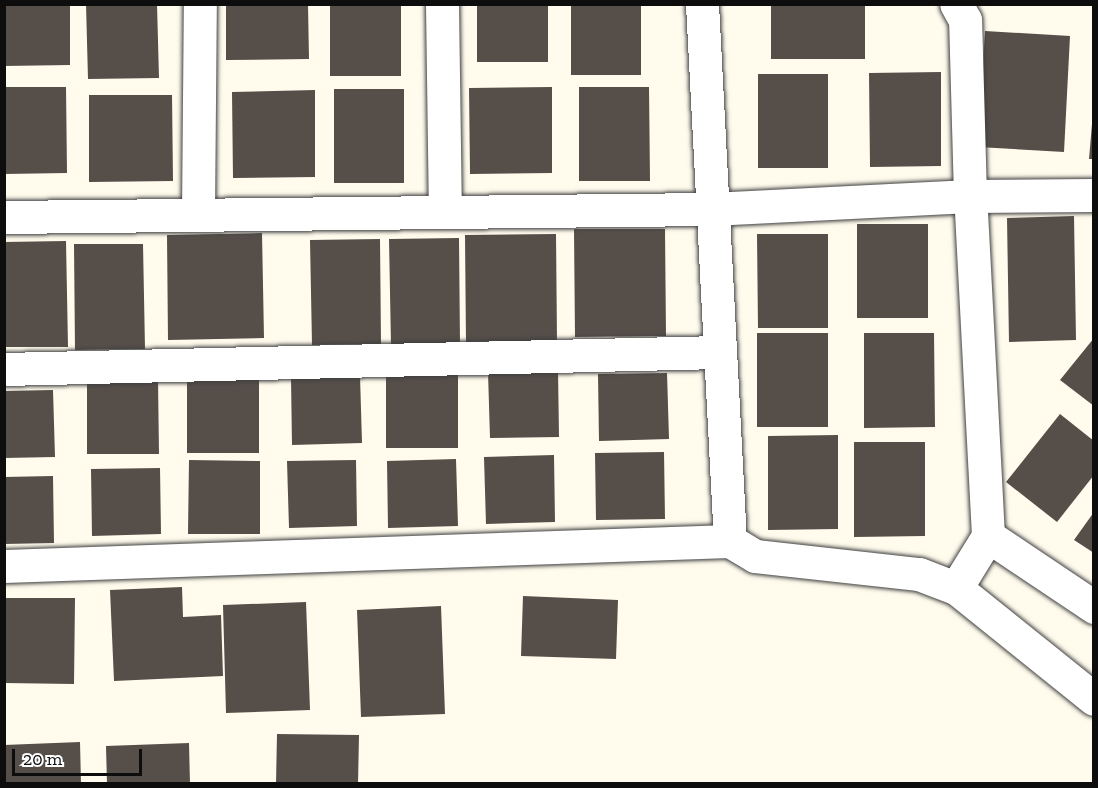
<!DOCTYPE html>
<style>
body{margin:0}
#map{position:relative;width:1098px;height:788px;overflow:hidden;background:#fffbed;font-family:"Zilla Slab",serif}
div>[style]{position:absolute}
.building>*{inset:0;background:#564e49}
.roads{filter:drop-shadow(0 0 2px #404040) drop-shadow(0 0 2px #404040)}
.street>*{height:33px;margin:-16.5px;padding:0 16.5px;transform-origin:16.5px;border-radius:16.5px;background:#fff}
span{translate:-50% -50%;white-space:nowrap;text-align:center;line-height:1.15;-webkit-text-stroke:6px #fff;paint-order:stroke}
.frame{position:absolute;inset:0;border:6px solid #0d0d0d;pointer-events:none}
.scale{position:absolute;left:12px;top:749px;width:130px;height:27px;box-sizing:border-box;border:3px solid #0d0d0d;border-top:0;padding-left:8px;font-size:18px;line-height:21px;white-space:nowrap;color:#0d0d0d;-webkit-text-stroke:4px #fff;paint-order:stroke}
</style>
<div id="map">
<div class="building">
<div style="clip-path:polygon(4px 4px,70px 4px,70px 65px,4px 66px)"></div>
<div style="clip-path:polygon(86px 4px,157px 4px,159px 78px,88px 79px)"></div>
<div style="clip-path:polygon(330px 4px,401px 4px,401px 76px,330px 76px)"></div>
<div style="clip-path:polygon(477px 4px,548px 4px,548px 62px,477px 62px)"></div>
<div style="clip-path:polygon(571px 4px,641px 4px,641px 75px,571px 75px)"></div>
<div style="clip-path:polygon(771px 4px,865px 4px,865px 59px,771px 59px)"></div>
<div style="clip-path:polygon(226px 5px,308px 5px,309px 59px,226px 60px)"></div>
<div style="clip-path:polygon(985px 31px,1070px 36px,1064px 152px,978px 147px)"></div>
<div style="clip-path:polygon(941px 72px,941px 166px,870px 167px,869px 73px)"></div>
<div style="clip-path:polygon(758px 74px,828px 74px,828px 168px,758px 168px)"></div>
<div style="clip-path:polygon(4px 87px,66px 87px,67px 173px,4px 174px)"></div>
<div style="clip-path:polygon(552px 87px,552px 173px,470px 174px,469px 88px)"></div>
<div style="clip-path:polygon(579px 87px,649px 87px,650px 181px,579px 181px)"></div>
<div style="clip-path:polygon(334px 89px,404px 89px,404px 183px,334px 183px)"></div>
<div style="clip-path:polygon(315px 90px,315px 177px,233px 178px,232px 92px)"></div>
<div style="clip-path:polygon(89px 95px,172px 95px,173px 181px,89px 182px)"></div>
<div style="clip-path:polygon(1092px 124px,1094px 124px,1094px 159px,1089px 159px)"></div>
<div style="clip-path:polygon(1074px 216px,1076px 340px,1009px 342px,1007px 218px)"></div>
<div style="clip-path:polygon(857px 224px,928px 224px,928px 318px,857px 318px)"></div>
<div style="clip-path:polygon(574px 229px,665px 229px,666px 336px,575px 337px)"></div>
<div style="clip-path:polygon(262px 233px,264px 338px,168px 340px,167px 235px)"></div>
<div style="clip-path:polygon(556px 234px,557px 341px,466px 342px,465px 235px)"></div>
<div style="clip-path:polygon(757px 234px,828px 234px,828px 328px,758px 328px)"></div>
<div style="clip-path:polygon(459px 238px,460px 344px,391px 345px,389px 239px)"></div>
<div style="clip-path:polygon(380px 239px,381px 344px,312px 345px,310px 240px)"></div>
<div style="clip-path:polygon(66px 241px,68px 347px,4px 347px,4px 242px)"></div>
<div style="clip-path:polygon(74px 244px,143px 244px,145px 349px,75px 350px)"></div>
<div style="clip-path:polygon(757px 333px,828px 333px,828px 427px,757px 427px)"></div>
<div style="clip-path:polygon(864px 333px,934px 333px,935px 427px,864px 428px)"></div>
<div style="clip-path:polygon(1094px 338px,1094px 406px,1060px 380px)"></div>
<div style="clip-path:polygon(558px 370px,559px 437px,490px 438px,488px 372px)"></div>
<div style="clip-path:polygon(667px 373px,669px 439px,599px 441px,598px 374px)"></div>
<div style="clip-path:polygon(386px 374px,458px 374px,458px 448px,386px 448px)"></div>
<div style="clip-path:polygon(360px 376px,362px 443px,292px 445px,291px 378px)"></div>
<div style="clip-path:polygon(87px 380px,158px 380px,159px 454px,87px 454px)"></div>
<div style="clip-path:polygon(187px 380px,259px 380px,259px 453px,187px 453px)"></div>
<div style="clip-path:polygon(53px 390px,55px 457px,4px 458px,4px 391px)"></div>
<div style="clip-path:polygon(1060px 414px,1094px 441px,1094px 475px,1057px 522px,1006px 482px)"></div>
<div style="clip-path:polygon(838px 435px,838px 529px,768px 530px,768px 436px)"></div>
<div style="clip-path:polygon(854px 442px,925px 442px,925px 536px,854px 537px)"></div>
<div style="clip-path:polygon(664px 452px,665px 519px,596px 520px,595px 453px)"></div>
<div style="clip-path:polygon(554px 455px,555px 522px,486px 524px,484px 457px)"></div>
<div style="clip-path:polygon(456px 459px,458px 526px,388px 528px,387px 461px)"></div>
<div style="clip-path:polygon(189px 460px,260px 461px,260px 534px,188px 534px)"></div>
<div style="clip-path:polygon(356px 460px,357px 526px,289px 528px,287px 461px)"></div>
<div style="clip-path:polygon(160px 468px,161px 534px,92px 536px,91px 469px)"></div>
<div style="clip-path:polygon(53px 476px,54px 543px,4px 544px,4px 477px)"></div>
<div style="clip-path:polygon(1094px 512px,1094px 553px,1074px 540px)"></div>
<div style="clip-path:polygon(182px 587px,183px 617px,221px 615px,223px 676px,114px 681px,110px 590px)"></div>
<div style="clip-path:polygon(523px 596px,618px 600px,616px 659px,521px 656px)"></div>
<div style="clip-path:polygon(4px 598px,75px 598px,74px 684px,4px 683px)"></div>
<div style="clip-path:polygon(306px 602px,310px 710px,226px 713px,223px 605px)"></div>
<div style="clip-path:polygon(441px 606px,445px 714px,361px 717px,357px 610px)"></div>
<div style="clip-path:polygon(277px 734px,359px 735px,358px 784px,276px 784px)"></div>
<div style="clip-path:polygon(80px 742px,81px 784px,4px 784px,4px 745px)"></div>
<div style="clip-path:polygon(189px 743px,190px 784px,107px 784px,106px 746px)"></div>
</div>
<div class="roads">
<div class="street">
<div style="left:442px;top:4px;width:208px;rotate:89.2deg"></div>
<div style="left:702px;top:4px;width:538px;rotate:87.02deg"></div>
<div style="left:198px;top:215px;width:211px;rotate:-89.5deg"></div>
<div style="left:4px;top:217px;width:707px;rotate:-0.65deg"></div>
<div style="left:711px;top:209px;width:259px;rotate:-2.9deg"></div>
<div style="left:970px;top:196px;width:124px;rotate:-0.5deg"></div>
<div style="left:4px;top:369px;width:715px;rotate:-1.36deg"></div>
<div style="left:988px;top:536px;width:128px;rotate:33.8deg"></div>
<div style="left:4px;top:566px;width:726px;rotate:-1.97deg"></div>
<div style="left:730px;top:541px;width:29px;rotate:31deg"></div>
<div style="left:755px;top:556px;width:165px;rotate:6.3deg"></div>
<div style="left:919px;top:574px;width:40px;rotate:21deg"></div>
<div style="left:956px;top:588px;width:177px;rotate:38.8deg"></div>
<div style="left:956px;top:588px;width:61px;rotate:-58.4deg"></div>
<div style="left:988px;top:536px;width:340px;rotate:-93deg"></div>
<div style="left:970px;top:196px;width:176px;rotate:-91.6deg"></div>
<div style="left:965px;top:20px;width:18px;rotate:-119deg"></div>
</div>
</div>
<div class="frame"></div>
<div class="scale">20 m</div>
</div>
